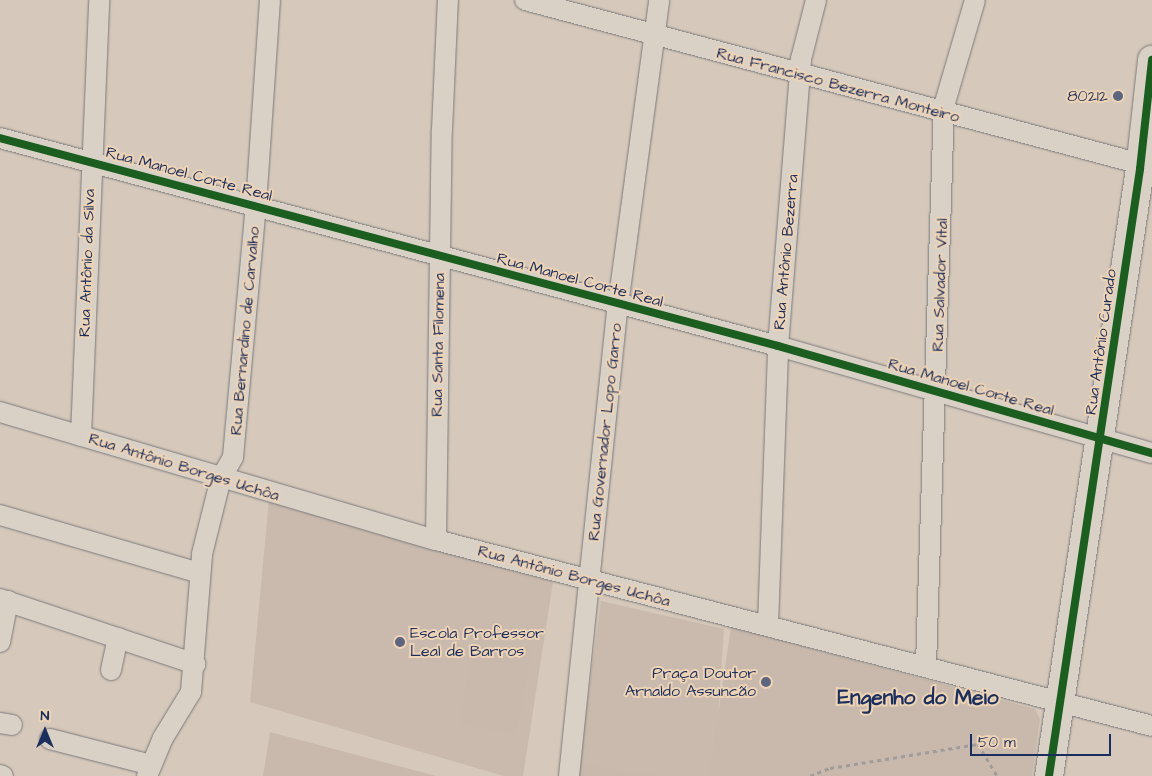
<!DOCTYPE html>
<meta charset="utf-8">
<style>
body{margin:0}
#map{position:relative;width:1152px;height:776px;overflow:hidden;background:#d6c9bb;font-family:"Architects Daughter",sans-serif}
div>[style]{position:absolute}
.built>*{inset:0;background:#c9baad}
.green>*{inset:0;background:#c8b9ac}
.path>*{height:3px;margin-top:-1.5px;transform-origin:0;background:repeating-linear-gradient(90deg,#a09c9a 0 4px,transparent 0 8px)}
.roads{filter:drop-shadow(0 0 1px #7b797c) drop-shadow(0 0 1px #7b797c)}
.street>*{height:20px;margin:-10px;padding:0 10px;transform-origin:10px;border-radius:10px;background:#dad1c6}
.secondary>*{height:28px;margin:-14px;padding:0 14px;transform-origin:14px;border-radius:14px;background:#dad1c6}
.cycleway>*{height:8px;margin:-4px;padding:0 4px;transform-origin:4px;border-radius:4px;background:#1b5e20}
.dots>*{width:14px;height:14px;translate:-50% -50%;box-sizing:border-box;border:2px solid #eed3b5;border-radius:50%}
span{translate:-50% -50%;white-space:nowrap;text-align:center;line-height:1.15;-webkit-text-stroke:4px #eed3b5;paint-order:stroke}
.street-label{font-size:16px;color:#1b2f5e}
.poi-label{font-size:16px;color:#1b2f5e}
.right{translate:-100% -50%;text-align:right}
.left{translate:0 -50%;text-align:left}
.district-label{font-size:21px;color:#1b2f5e;font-weight:700}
.north{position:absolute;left:20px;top:706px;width:50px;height:50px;-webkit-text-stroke:4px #eed3b5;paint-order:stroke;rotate:0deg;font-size:14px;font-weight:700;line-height:20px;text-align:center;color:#1b2f5e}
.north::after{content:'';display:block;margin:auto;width:18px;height:22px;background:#1b2f5e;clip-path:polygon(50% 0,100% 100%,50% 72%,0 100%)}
.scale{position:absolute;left:970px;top:734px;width:141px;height:22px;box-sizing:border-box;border:2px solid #1b2f5e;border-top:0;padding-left:6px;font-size:15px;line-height:18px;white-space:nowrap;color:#1b2f5e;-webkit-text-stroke:4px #eed3b5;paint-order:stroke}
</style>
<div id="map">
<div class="built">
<div style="clip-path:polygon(269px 500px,553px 582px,523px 776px,504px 776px,250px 702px)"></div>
<div style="clip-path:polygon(601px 601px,724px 629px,714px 776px,615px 776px,578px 771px)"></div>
</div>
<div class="green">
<div style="clip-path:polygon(731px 627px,1035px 709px,1040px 719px,1032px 776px,709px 776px)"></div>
<div style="clip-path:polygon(476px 636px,533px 646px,516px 735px,459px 724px)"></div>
<div style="clip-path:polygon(270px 732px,436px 776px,263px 776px)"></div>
<div style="clip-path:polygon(572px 763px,661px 776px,570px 776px)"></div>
</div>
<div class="path">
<div style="left:810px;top:776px;width:22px;rotate:-22deg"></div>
<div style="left:830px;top:768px;width:150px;rotate:-9.2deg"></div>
<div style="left:978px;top:744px;width:37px;rotate:59deg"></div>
</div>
<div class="roads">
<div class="street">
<div style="left:525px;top:0;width:649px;rotate:14.91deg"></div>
<div style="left:0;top:138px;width:805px;rotate:14.97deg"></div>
<div style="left:778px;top:346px;width:389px;rotate:16deg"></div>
<div style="left:0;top:412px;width:454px;rotate:16.4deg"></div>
<div style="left:436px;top:540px;width:740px;rotate:14.56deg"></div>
<div style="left:81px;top:436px;width:436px;rotate:-87.6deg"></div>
<div style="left:0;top:515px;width:207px;rotate:16.2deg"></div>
<div style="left:436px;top:540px;width:410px;rotate:-89.2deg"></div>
<div style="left:442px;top:130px;width:130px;rotate:-87.4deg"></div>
<div style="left:0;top:599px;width:206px;rotate:18.4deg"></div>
<div style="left:768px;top:625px;width:279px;rotate:-87.9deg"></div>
<div style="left:778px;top:346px;width:288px;rotate:-85.4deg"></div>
<div style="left:801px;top:59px;width:61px;rotate:-75.7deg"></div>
<div style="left:0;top:642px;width:42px;rotate:-79deg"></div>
<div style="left:926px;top:665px;width:559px;rotate:-88.16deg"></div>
<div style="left:944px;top:106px;width:110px;rotate:-73.7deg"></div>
<div style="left:111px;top:670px;width:33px;rotate:-78deg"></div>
<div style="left:0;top:723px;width:12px;rotate:9deg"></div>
<div style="left:50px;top:739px;width:104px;rotate:14.4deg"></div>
<div style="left:0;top:775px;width:3px;rotate:18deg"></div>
<div style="left:147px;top:776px;width:41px;rotate:-67.2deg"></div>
<div style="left:163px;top:738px;width:54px;rotate:-58.7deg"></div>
<div style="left:191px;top:692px;width:138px;rotate:-85.4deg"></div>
<div style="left:202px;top:554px;width:78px;rotate:-76deg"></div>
<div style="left:221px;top:478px;width:24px;rotate:-60deg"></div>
<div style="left:233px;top:457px;width:253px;rotate:-84.8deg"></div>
<div style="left:256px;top:205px;width:205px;rotate:-86.1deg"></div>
<div style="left:569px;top:776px;width:474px;rotate:-84.1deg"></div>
<div style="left:618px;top:305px;width:308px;rotate:-82.3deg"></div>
</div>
<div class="secondary">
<div style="left:1049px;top:776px;width:614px;rotate:-81.47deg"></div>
<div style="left:1140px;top:169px;width:110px;rotate:-83.7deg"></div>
</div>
</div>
<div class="cycleway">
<div style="left:0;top:138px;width:805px;rotate:14.97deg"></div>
<div style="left:778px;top:346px;width:389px;rotate:16deg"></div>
<div style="left:1049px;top:776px;width:614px;rotate:-81.47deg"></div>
<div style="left:1140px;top:169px;width:110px;rotate:-83.7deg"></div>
</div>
<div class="dots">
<div style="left:1118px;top:96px;background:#5c657f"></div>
<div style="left:400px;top:642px;background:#5c657f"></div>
<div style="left:766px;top:682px;background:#5c657f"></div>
</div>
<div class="street-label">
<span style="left:838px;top:85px;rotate:15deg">Rua Francisco Bezerra Monteiro</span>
<span style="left:189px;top:174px;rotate:15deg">Rua Manoel Corte Real</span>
<span style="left:786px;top:252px;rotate:-85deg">Rua Antônio Bezerra</span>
<span style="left:87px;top:263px;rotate:-88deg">Rua Antônio da Silva</span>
<span style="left:580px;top:280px;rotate:15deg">Rua Manoel Corte Real</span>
<span style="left:940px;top:285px;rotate:-88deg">Rua Salvador Vital</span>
<span style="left:245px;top:331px;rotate:-85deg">Rua Bernardino de Carvalho</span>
<span style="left:1101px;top:342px;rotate:-82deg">Rua Antônio Curado</span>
<span style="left:438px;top:345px;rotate:-89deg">Rua Santa Filomena</span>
<span style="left:971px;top:387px;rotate:16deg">Rua Manoel Corte Real</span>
<span style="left:605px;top:432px;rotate:-84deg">Rua Governador Lopo Garro</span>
<span style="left:184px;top:467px;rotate:17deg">Rua Antônio Borges Uchôa</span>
<span style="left:574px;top:576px;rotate:15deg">Rua Antônio Borges Uchôa</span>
</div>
<div class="poi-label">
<span class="right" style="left:1108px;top:96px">80212</span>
<span class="left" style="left:410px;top:642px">Escola Professor<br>Leal de Barros</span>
<span class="right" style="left:756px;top:682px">Praça Doutor<br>Arnaldo Assuncão</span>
</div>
<div class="district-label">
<span style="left:918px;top:698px">Engenho do Meio</span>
</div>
<div class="north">N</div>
<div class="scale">50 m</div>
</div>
